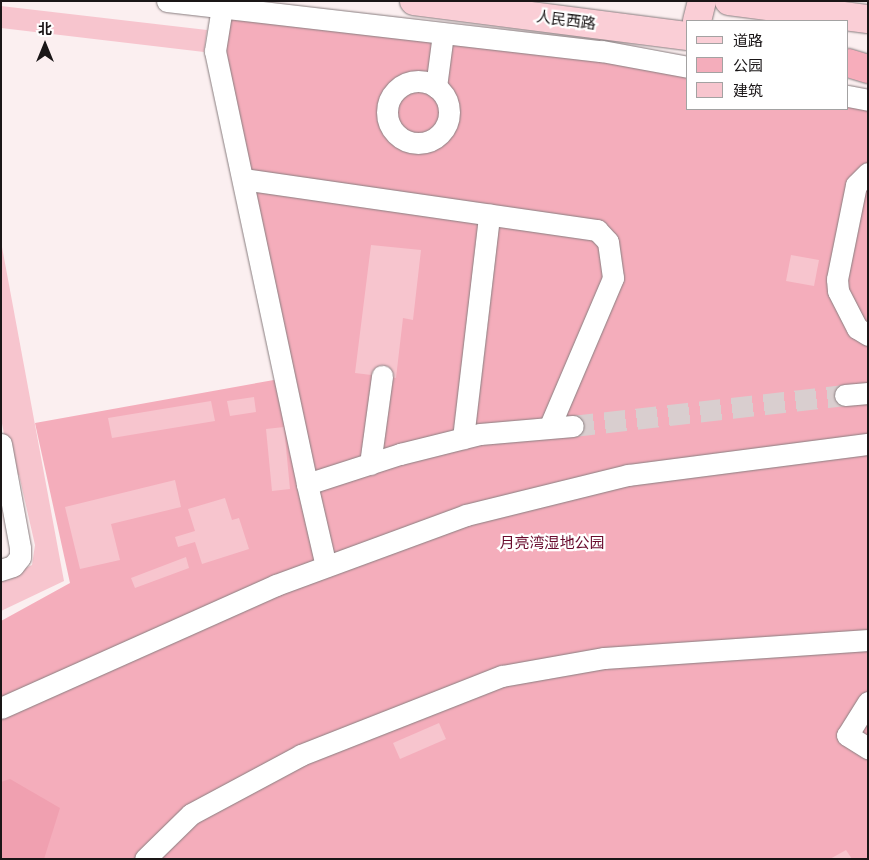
<!DOCTYPE html>
<meta charset="utf-8">
<style>
body{margin:0}
#map{position:relative;width:869px;height:860px;overflow:hidden;background:#fbeff0;font-family:"Sofia Sans Condensed","Noto Sans SC",sans-serif}
div>[style]{position:absolute}
.green>*{inset:0;background:#f4adbb}
.forest>*{inset:0;background:#f0a0b0}
.building>*{inset:0;background:#f7c5ce}
.minor-tunnel>*{height:21px;margin-top:-10.5px;transform-origin:0;background:repeating-linear-gradient(90deg,#d9cecf 0 21px,transparent 0 32px)}
.roads{filter:drop-shadow(0 0 1px #887d7f) drop-shadow(0 0 1px #887d7f)}
.minor>*{height:21px;margin:-10.5px;padding:0 10.5px;transform-origin:10.5px;border-radius:10.5px;background:#fff}
.minor>.ring{margin:-10.5px;padding:0;box-sizing:content-box;background:none;border:21px solid #fff;border-radius:50%}
.major>*{height:28px;margin:-14px;padding:0 14px;transform-origin:14px;border-radius:14px;background:#faced6}
.highway>*{height:28px;margin:-14px;padding:0 14px;transform-origin:14px;border-radius:14px;background:#f7adbb}
span{translate:-50% -50%;white-space:nowrap;text-align:center;line-height:1.15;-webkit-text-stroke:4.5px #fff;paint-order:stroke}
.street-label{font-size:15px;color:#1a1617}
.park-label{font-size:15px;color:#690b2e}
.frame{position:absolute;inset:0;border:2px solid #1a1617;pointer-events:none}
.legend{position:absolute;left:686px;top:20px;width:162px;height:90px;box-sizing:border-box;background:#fff;border:1px solid #a3a2a2;margin:0;padding:6px 9px;list-style:none;font-size:15px;color:#1a1617}
.legend li{display:flex;align-items:center;gap:10px;height:25px}
.legend b{width:25px;border:1px solid #a3a2a2}
.north{position:absolute;left:20px;top:20px;width:50px;height:50px;-webkit-text-stroke:4px #fff;paint-order:stroke;rotate:0deg;font-size:14px;font-weight:700;line-height:20px;text-align:center;color:#1a1617}
.north::after{content:'';display:block;margin:auto;width:18px;height:22px;background:#1a1617;clip-path:polygon(50% 0,100% 100%,50% 72%,0 100%)}
</style>
<div id="map">
<div class="green">
<div style="clip-path:polygon(222px 8px,688px 67px,688px 109px,848px 109px,848px 96px,868px 100px,868px 859px,1px 859px,1px 621px,70px 583px,35px 423px,285px 378px,215px 51px)"></div>
</div>
<div class="forest">
<div style="clip-path:polygon(10px 779px,60px 808px,44px 859px,1px 859px,1px 782px)"></div>
</div>
<div class="building">
<div style="clip-path:polygon(1px 6px,207px 30px,204px 52px,1px 28px)"></div>
<div style="clip-path:polygon(371px 245px,421px 250px,413px 320px,403px 318px,396px 378px,355px 373px)"></div>
<div style="clip-path:polygon(2px 247px,64px 581px,1px 611px,1px 580px,32px 565px,35px 545px,19px 475px,12px 477px,1px 418px)"></div>
<div style="clip-path:polygon(791px 255px,819px 260px,814px 286px,786px 281px)"></div>
<div style="clip-path:polygon(254px 397px,256px 412px,230px 416px,227px 401px)"></div>
<div style="clip-path:polygon(211px 401px,215px 421px,112px 438px,108px 418px)"></div>
<div style="clip-path:polygon(284px 427px,290px 489px,272px 491px,266px 429px)"></div>
<div style="clip-path:polygon(175px 480px,181px 507px,111px 524px,120px 560px,80px 569px,65px 507px)"></div>
<div style="clip-path:polygon(225px 498px,232px 520px,239px 518px,249px 549px,202px 564px,195px 542px,178px 547px,175px 537px,195px 531px,188px 509px)"></div>
<div style="clip-path:polygon(186px 557px,189px 568px,135px 588px,131px 578px)"></div>
<div style="clip-path:polygon(439px 723px,446px 739px,400px 759px,393px 743px)"></div>
<div style="clip-path:polygon(846px 850px,852px 859px,830px 859px)"></div>
</div>
<div class="minor-tunnel">
<div style="left:573px;top:426px;width:274px;rotate:-6.5deg"></div>
</div>
<div class="roads">
<div class="minor">
<div style="left:167px;top:1px;width:438px;rotate:6.6deg"></div>
<div style="left:602px;top:51px;width:87px;rotate:10.5deg"></div>
<div style="left:223px;top:1px;width:51px;rotate:99.1deg"></div>
<div style="left:215px;top:51px;width:443px;rotate:78deg"></div>
<div style="left:307px;top:484px;width:98px;rotate:-17.9deg"></div>
<div style="left:400px;top:454px;width:82px;rotate:-14deg"></div>
<div style="left:480px;top:434px;width:93px;rotate:-4.9deg"></div>
<div class="ring" style="left:387px;top:81px;width:41px;height:41px"></div>
<div style="left:436px;top:87px;width:53px;rotate:-82.5deg"></div>
<div style="left:848px;top:96px;width:20px;rotate:11deg"></div>
<div style="left:868px;top:173px;width:17px;rotate:135deg"></div>
<div style="left:856px;top:185px;width:96px;rotate:101.4deg"></div>
<div style="left:837px;top:279px;width:12px;rotate:85deg"></div>
<div style="left:838px;top:291px;width:42px;rotate:62.8deg"></div>
<div style="left:857px;top:328px;width:13px;rotate:32deg"></div>
<div style="left:243px;top:179px;width:358px;rotate:8.2deg"></div>
<div style="left:597px;top:230px;width:16px;rotate:47deg"></div>
<div style="left:608px;top:242px;width:36px;rotate:82deg"></div>
<div style="left:613px;top:278px;width:161px;rotate:113.1deg"></div>
<div style="left:845px;top:395px;width:23px;rotate:-5deg"></div>
<div style="left:463px;top:438px;width:225px;rotate:-83.3deg"></div>
<div style="left:1px;top:444px;width:106px;rotate:79.6deg"></div>
<div style="left:20px;top:548px;width:9px;rotate:90deg"></div>
<div style="left:20px;top:557px;width:11px;rotate:128deg"></div>
<div style="left:13px;top:566px;width:13px;rotate:162deg"></div>
<div style="left:370px;top:464px;width:89px;rotate:-82.2deg"></div>
<div style="left:307px;top:484px;width:84px;rotate:77deg"></div>
<div style="left:868px;top:702px;width:39px;rotate:122deg"></div>
<div style="left:847px;top:735px;width:25px;rotate:32deg"></div>
<div style="left:1px;top:708px;width:301px;rotate:-24.1deg"></div>
<div style="left:276px;top:585px;width:202px;rotate:-20.2deg"></div>
<div style="left:466px;top:515px;width:167px;rotate:-13.9deg"></div>
<div style="left:628px;top:475px;width:242px;rotate:-7.4deg"></div>
<div style="left:145px;top:859px;width:64px;rotate:-44.4deg"></div>
<div style="left:191px;top:814px;width:125px;rotate:-28.2deg"></div>
<div style="left:301px;top:755px;width:216px;rotate:-21.5deg"></div>
<div style="left:502px;top:676px;width:104px;rotate:-10deg"></div>
<div style="left:604px;top:658px;width:265px;rotate:-3.9deg"></div>
</div>
<div class="major">
<div style="left:414px;top:1px;width:276px;rotate:7.3deg"></div>
<div style="left:729px;top:1px;width:140px;rotate:7.4deg"></div>
<div style="left:697px;top:21px;width:21px;rotate:-76deg"></div>
</div>
<div class="highway">
<div style="left:848px;top:63px;width:21px;rotate:17deg"></div>
</div>
</div>
<div class="street-label">
<span style="left:566px;top:21px;rotate:7deg">人民西路</span>
</div>
<div class="park-label">
<span style="left:552px;top:544px">月亮湾湿地公园</span>
</div>
<div class="frame"></div>
<ul class="legend">
<li><b style="height:6px;background:#faced6"></b>道路</li>
<li><b style="height:14px;background:#f4adbb"></b>公园</li>
<li><b style="height:14px;background:#f7c5ce"></b>建筑</li>
</ul>
<div class="north">北</div>
</div>
